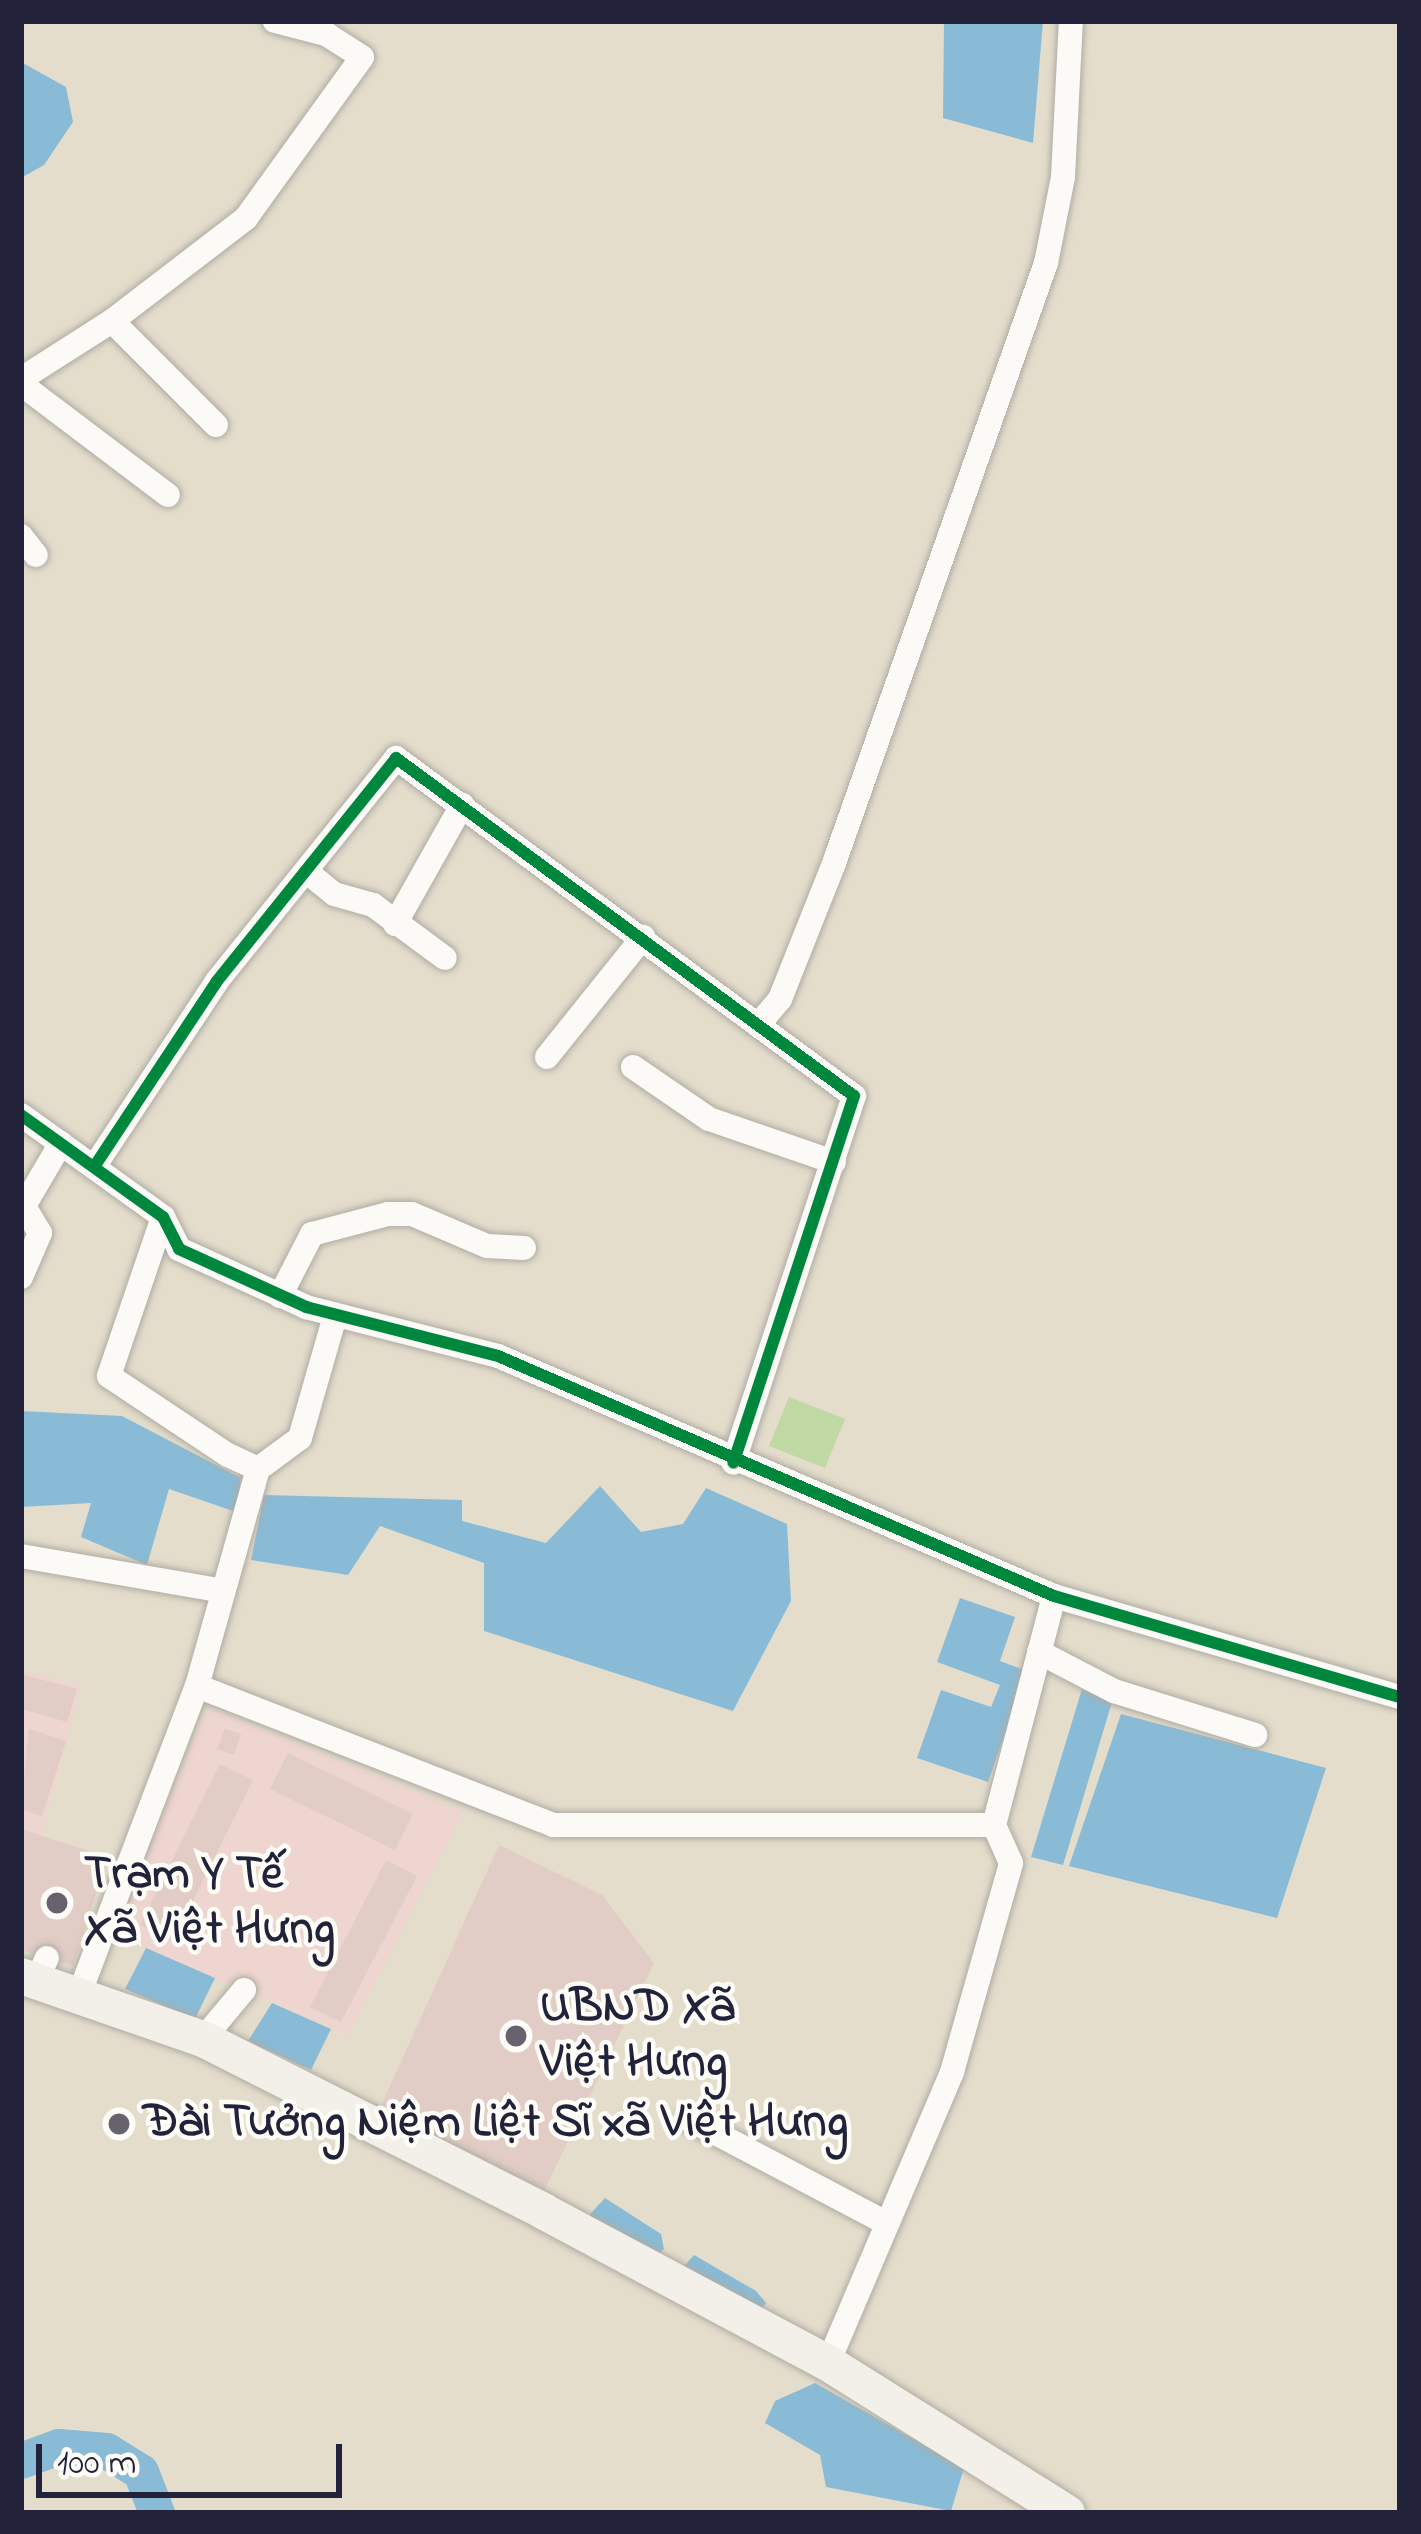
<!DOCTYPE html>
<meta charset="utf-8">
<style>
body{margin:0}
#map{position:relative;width:1421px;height:2534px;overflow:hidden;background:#e4ddcc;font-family:"Indie Flower",sans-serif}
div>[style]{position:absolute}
.built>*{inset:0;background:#eed5d0}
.green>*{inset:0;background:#bfd8a4}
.water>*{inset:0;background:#89bbd6}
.river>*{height:36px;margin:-18px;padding:0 18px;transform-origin:18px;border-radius:18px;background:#89bbd6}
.building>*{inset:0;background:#e1cdc5}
.roads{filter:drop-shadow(0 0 3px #b0aca3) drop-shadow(0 0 3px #b0aca3)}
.minor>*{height:24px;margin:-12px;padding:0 12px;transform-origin:12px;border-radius:12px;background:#fbfaf7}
.secondary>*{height:36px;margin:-18px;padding:0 18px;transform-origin:18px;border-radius:18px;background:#f2f0e9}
.cycleway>*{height:12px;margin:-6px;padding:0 6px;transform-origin:6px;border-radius:6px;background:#00873e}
.dots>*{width:33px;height:33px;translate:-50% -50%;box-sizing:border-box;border:6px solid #fdfcf7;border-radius:50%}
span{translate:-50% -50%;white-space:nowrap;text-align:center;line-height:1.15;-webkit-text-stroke:9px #fdfcf7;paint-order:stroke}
.poi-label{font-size:48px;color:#22223b;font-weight:700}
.left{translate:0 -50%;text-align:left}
.frame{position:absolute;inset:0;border:24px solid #22223b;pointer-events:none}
.scale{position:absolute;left:36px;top:2444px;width:306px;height:54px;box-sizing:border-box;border:6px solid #22223b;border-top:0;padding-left:15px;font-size:36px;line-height:42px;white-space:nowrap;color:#22223b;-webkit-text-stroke:9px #fdfcf7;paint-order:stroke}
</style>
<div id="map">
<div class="built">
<div style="clip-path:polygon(21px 1671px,82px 1685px,41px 1836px,21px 1829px)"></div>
<div style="clip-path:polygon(208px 1708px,463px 1811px,348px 2036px,109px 1932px)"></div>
</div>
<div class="green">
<div style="clip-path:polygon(789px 1397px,845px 1419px,825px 1468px,769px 1446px)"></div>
</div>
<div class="water">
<div style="clip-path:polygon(944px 21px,1043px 21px,1033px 143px,943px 118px)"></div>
<div style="clip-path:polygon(21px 62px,66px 87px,73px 122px,44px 165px,21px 178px)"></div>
<div style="clip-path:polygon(21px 1411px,122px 1416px,241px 1478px,236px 1512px,169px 1489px,147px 1565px,81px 1537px,91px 1503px,21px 1507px)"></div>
<div style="clip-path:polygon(600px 1486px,641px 1532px,683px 1524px,706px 1488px,787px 1524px,791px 1601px,733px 1711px,484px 1631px,484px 1563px,380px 1526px,348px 1575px,251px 1560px,264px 1495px,462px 1500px,462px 1521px,546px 1543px)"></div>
<div style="clip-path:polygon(960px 1598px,1015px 1617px,1000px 1661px,1027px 1671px,988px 1782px,917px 1758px,941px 1690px,991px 1707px,1000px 1685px,937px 1662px)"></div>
<div style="clip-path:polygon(1082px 1689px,1112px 1702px,1063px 1865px,1031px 1857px)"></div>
<div style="clip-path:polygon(1121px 1714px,1326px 1768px,1277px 1918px,1069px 1866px)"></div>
<div style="clip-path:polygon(146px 1948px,215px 1978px,195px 2019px,125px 1989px)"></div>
<div style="clip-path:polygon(272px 2003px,331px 2029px,311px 2070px,248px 2041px)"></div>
<div style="clip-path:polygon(605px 2198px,661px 2234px,664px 2249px,652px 2261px,582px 2223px)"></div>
<div style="clip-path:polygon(694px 2255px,756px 2291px,766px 2303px,756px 2319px,679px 2272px)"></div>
<div style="clip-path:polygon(815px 2383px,964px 2468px,951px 2511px,826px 2487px,820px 2455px,765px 2423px,775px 2401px)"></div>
</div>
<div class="river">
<div style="left:21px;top:2461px;width:40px;rotate:-20.2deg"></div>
<div style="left:59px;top:2447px;width:48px;rotate:4.8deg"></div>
<div style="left:107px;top:2451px;width:40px;rotate:32deg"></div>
<div style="left:141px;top:2472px;width:44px;rotate:68.7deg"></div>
</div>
<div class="building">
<div style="clip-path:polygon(21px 1674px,77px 1689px,67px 1722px,21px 1709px)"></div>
<div style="clip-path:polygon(29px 1729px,66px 1741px,42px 1816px,21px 1809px)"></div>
<div style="clip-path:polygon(225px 1729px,241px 1734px,234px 1755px,217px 1749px)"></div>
<div style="clip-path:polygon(288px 1753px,413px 1814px,395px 1850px,270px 1789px)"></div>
<div style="clip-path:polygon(220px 1764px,253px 1780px,173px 1941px,140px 1925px)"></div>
<div style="clip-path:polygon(21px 1829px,108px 1857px,73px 1966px,21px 1950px)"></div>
<div style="clip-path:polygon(499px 1845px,602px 1895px,654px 1963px,541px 2197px,380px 2108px)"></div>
<div style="clip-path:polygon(386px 1860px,417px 1876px,341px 2022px,310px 2007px)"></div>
</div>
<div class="roads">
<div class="minor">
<div style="left:112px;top:321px;width:147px;rotate:45deg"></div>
<div style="left:21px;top:379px;width:108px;rotate:-32.5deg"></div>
<div style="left:112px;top:321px;width:169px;rotate:-37.5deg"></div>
<div style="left:246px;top:218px;width:198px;rotate:-54.2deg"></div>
<div style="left:362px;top:57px;width:43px;rotate:-147.4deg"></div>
<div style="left:326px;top:34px;width:53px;rotate:-165.7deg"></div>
<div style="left:21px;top:384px;width:184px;rotate:37.1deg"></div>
<div style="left:21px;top:536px;width:24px;rotate:52deg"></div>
<div style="left:307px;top:872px;width:35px;rotate:39deg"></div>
<div style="left:334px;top:894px;width:41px;rotate:15.8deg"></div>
<div style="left:373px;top:905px;width:89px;rotate:36.4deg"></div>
<div style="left:395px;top:924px;width:137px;rotate:-60.6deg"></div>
<div style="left:759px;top:1024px;width:33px;rotate:-50deg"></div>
<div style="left:780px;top:999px;width:143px;rotate:-68.3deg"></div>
<div style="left:833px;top:866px;width:640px;rotate:-70.55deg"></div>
<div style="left:1046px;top:263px;width:88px;rotate:-78.8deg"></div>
<div style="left:1063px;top:177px;width:156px;rotate:-87.1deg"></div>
<div style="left:547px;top:1057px;width:154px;rotate:-51.3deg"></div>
<div style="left:633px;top:1067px;width:92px;rotate:34.4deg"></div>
<div style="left:709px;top:1119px;width:132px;rotate:19deg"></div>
<div style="left:21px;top:1115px;width:175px;rotate:35.7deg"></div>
<div style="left:163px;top:1217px;width:36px;rotate:63deg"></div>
<div style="left:179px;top:1249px;width:140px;rotate:24.5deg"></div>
<div style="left:306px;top:1307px;width:198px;rotate:14.3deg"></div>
<div style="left:498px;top:1356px;width:606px;rotate:23.35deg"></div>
<div style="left:1054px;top:1596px;width:360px;rotate:16.3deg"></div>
<div style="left:96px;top:1164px;width:219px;rotate:-56.5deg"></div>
<div style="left:217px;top:981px;width:286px;rotate:-51.2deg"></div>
<div style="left:396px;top:758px;width:569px;rotate:36.43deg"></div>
<div style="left:854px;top:1096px;width:386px;rotate:108.2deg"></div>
<div style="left:163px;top:1217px;width:168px;rotate:108.8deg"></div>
<div style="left:109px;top:1376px;width:143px;rotate:33.6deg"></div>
<div style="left:228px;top:1455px;width:33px;rotate:25deg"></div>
<div style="left:258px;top:1469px;width:52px;rotate:-36.4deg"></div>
<div style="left:300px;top:1438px;width:127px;rotate:-74deg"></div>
<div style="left:21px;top:1277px;width:48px;rotate:-66.6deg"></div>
<div style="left:40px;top:1233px;width:31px;rotate:-121deg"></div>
<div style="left:24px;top:1206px;width:73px;rotate:-59.6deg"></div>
<div style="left:280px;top:1296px;width:70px;rotate:-62.7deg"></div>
<div style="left:312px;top:1234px;width:79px;rotate:-14.7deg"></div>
<div style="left:388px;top:1214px;width:24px"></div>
<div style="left:412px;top:1214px;width:82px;rotate:23.1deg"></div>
<div style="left:487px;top:1246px;width:37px;rotate:3deg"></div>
<div style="left:21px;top:1556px;width:205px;rotate:9.8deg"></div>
<div style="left:1039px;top:1652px;width:85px;rotate:27.5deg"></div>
<div style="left:1114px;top:1691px;width:148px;rotate:17.3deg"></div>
<div style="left:197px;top:1686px;width:382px;rotate:21.3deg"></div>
<div style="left:553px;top:1825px;width:441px"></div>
<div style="left:37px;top:1980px;width:24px;rotate:-66deg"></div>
<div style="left:80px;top:1992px;width:328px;rotate:-69.1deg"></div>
<div style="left:197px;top:1686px;width:225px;rotate:-74.3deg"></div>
<div style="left:203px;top:2039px;width:64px;rotate:-50.1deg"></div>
<div style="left:689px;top:2119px;width:223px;rotate:27.8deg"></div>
<div style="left:828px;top:2363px;width:316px;rotate:-66.9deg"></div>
<div style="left:952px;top:2072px;width:217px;rotate:-74.2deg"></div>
<div style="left:1011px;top:1863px;width:42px;rotate:-114.1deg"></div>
<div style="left:994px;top:1825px;width:237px;rotate:-75.3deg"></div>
</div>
<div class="secondary">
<div style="left:21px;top:1976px;width:193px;rotate:19.1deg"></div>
<div style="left:203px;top:2039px;width:381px;rotate:26.8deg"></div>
<div style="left:543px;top:2211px;width:323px;rotate:28.1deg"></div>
<div style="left:828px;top:2363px;width:282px;rotate:32.1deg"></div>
</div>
</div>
<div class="cycleway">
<div style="left:21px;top:1115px;width:175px;rotate:35.7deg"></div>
<div style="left:163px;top:1217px;width:36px;rotate:63deg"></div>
<div style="left:179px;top:1249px;width:140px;rotate:24.5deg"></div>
<div style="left:306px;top:1307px;width:198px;rotate:14.3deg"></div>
<div style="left:498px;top:1356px;width:606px;rotate:23.35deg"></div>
<div style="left:1054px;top:1596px;width:360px;rotate:16.3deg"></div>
<div style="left:96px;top:1164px;width:219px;rotate:-56.5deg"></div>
<div style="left:217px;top:981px;width:286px;rotate:-51.2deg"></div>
<div style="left:396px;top:758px;width:569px;rotate:36.43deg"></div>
<div style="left:854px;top:1096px;width:386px;rotate:108.2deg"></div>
</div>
<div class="dots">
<div style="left:57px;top:1903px;background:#66636e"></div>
<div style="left:516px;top:2036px;background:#66636e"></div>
<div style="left:119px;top:2124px;background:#66636e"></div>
</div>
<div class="poi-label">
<span class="left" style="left:84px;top:1903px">Trạm Y Tế<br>Xã Việt Hưng</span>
<span class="left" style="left:540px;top:2036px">UBND Xã<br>Việt Hưng</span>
<span class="left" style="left:143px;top:2124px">Đài Tưởng Niệm Liệt Sĩ xã Việt Hưng</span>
</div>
<div class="frame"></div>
<div class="scale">100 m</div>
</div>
